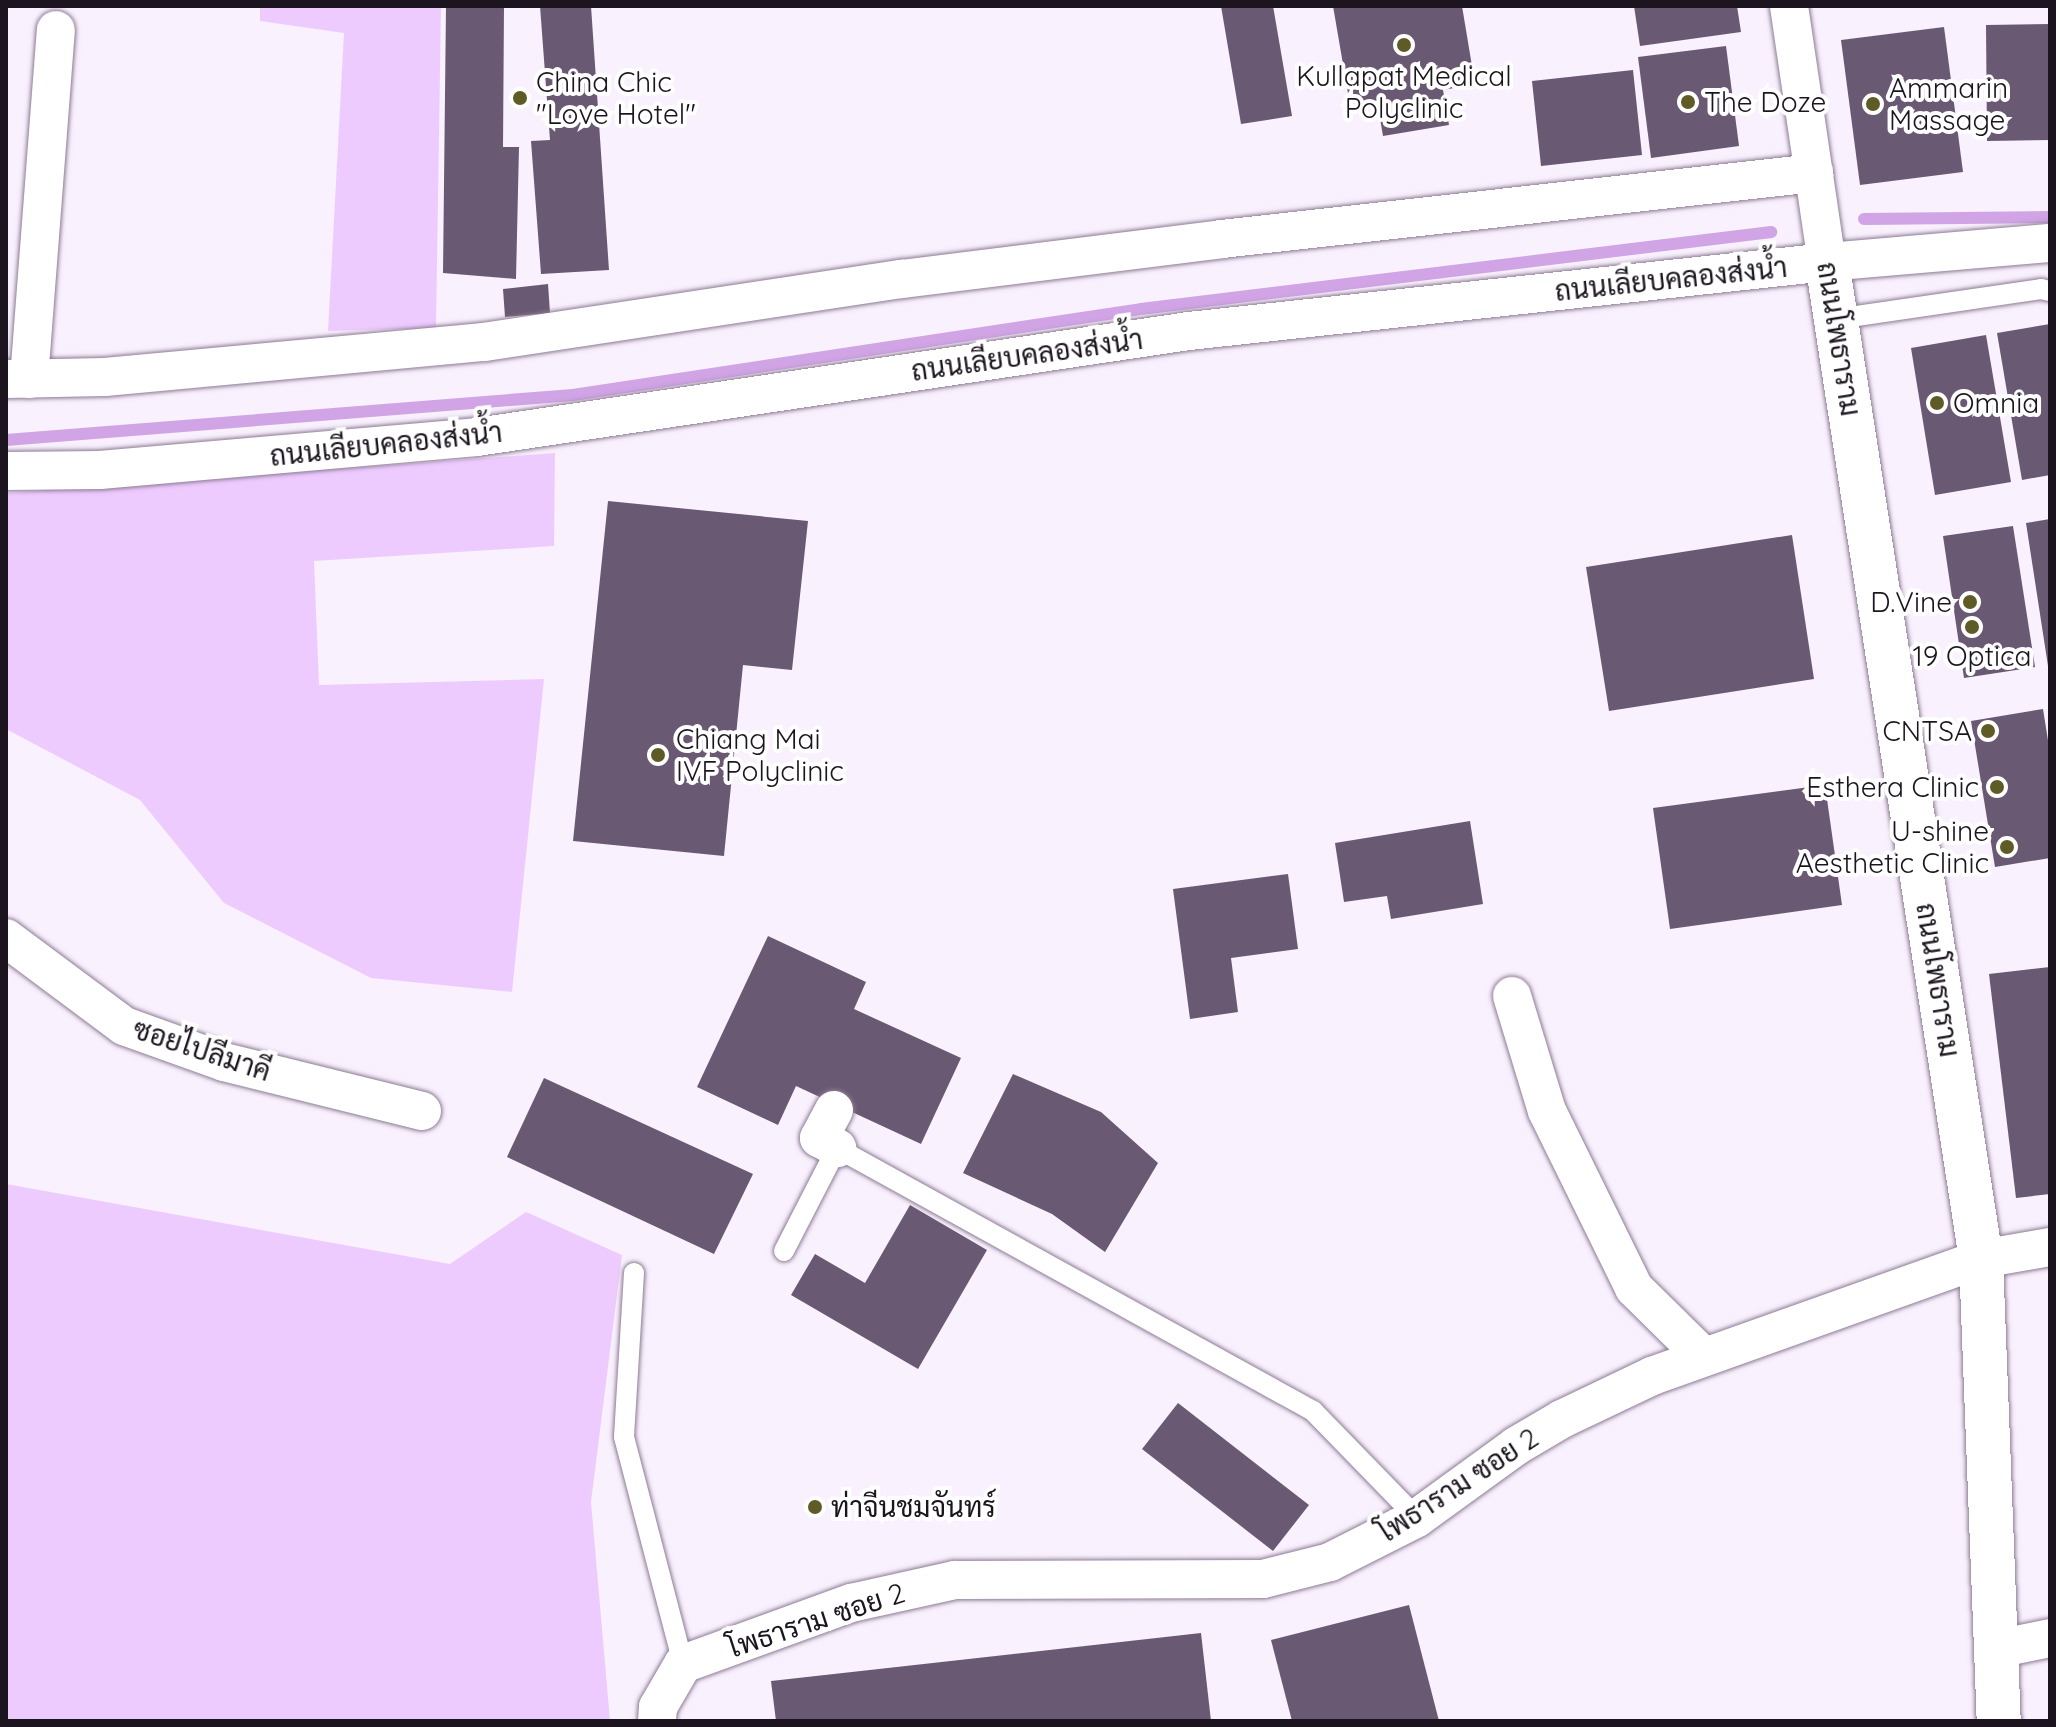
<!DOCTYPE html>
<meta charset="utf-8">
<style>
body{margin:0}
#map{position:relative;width:2056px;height:1727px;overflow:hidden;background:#f9f1fd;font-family:Quicksand,Sarabun,sans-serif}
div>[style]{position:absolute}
.green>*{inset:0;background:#eecbff}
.stream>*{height:12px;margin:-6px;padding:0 6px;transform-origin:6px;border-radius:6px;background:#d0a4e5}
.building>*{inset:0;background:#6a5972}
.roads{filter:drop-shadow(0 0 2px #8d7b95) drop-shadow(0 0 2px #8d7b95)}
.lane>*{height:20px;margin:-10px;padding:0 10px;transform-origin:10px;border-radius:10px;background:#fff}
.street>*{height:38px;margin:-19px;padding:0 19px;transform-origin:19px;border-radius:19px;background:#fff}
.secondary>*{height:44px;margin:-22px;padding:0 22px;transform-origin:22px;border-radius:22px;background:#fff}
.dots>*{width:22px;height:22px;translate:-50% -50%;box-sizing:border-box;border:4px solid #fff;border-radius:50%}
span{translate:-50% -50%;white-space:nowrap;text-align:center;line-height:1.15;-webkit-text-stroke:8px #fff;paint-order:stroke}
.poi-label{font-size:28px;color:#1c151f}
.left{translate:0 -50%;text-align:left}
.right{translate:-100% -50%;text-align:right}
.street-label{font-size:28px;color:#1c151f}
.frame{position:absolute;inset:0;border:8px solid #1c151f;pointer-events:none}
</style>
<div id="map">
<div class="green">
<div style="clip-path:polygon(260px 6px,441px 6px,436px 328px,328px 331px,344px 33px,260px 21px)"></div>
<div style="clip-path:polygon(555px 453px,554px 546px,314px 561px,319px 685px,544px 679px,512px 992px,371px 978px,224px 903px,140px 800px,6px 729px,6px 493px)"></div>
<div style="clip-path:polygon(6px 1184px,450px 1264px,526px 1212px,622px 1255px,591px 1502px,610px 1721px,6px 1721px)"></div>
</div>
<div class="stream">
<div style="left:1864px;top:219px;width:186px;rotate:-0.6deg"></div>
<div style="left:6px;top:440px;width:569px;rotate:-4.54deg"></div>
<div style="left:573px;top:395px;width:574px;rotate:-8.61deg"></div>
<div style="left:1141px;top:309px;width:635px;rotate:-6.97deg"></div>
</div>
<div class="building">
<div style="clip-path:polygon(446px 6px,504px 6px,503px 147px,519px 147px,516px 279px,443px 273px)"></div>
<div style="clip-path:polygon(540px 6px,591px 6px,609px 270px,541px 274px,531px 141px,550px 140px)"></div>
<div style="clip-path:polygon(1221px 6px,1273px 6px,1292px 116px,1241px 124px)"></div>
<div style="clip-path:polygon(1333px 6px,1462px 6px,1475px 84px,1443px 90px,1449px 125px,1383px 136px,1377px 101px,1350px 105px)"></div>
<div style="clip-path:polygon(1634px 6px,1737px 6px,1741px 32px,1640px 46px)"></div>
<div style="clip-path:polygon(2050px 24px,2050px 140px,1987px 141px,1986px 25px)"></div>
<div style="clip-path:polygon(1944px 27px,1963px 172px,1860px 185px,1841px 40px)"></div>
<div style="clip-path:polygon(1726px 46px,1739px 146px,1651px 158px,1638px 57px)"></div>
<div style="clip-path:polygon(1633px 70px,1642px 155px,1541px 166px,1532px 81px)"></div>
<div style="clip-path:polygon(548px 284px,550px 313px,505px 317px,503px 289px)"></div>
<div style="clip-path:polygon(2050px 324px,2050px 475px,2022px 480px,1997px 333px)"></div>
<div style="clip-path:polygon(1986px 335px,2011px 482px,1935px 495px,1911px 348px)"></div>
<div style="clip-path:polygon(608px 501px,808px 521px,792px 670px,743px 665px,724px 856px,573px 841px)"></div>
<div style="clip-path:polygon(2050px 519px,2050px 666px,2048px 666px,2026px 523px)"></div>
<div style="clip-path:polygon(2013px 526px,2035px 667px,1964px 678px,1943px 536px)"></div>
<div style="clip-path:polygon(1792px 535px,1814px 679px,1609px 711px,1586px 567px)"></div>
<div style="clip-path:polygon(2043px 709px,2050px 753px,2050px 858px,1995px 867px,1971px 721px)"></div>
<div style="clip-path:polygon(1825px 785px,1842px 905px,1670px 929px,1653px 808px)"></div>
<div style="clip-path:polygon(1470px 821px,1483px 904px,1391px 919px,1387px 896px,1344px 902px,1335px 843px)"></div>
<div style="clip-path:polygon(1288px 874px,1298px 949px,1231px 958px,1238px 1012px,1190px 1019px,1173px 889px)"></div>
<div style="clip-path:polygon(768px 936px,866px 982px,854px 1009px,961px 1058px,921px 1144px,796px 1086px,778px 1125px,697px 1087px)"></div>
<div style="clip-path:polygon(2050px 967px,2050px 1194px,2016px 1198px,1989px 974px)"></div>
<div style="clip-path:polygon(1013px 1074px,1101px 1112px,1158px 1163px,1105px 1252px,1052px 1214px,963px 1173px)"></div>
<div style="clip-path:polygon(544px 1078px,753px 1174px,714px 1254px,507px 1157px)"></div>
<div style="clip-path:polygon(910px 1205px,987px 1250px,918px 1369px,791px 1295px,815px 1254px,865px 1283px)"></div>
<div style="clip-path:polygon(1178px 1403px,1309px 1505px,1273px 1551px,1142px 1449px)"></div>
<div style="clip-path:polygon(1409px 1605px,1439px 1721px,1292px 1721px,1271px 1640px)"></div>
<div style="clip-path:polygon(1201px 1633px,1211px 1721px,776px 1721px,771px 1681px)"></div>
</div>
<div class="roads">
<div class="lane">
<div style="left:1836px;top:319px;width:207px;rotate:-8.3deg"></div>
<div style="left:2041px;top:289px;width:9px;rotate:13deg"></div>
<div style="left:784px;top:1251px;width:116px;rotate:-62.8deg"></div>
<div style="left:837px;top:1148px;width:544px;rotate:28.92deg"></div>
<div style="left:1313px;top:1411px;width:149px;rotate:45.8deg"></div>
<div style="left:634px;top:1273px;width:164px;rotate:93.5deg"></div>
<div style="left:624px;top:1437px;width:235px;rotate:75.4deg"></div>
</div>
<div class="street">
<div style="left:1789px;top:6px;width:259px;rotate:81.6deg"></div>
<div style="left:6px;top:379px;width:99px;rotate:-1.2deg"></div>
<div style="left:105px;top:377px;width:381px;rotate:-5.3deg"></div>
<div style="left:484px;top:342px;width:423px;rotate:-8.6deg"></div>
<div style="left:902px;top:279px;width:322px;rotate:-7.1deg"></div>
<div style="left:1222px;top:239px;width:596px;rotate:-6.36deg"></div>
<div style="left:29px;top:379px;width:350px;rotate:-85.6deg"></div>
<div style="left:6px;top:471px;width:94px;rotate:-0.6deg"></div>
<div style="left:100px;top:470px;width:378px;rotate:-5deg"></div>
<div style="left:477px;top:437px;width:720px;rotate:-8.47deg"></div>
<div style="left:1189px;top:331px;width:642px;rotate:-6.17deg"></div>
<div style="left:1827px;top:262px;width:224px;rotate:-4.9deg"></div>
<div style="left:6px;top:938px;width:147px;rotate:36.7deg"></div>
<div style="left:124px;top:1026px;width:106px;rotate:19.8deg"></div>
<div style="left:224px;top:1062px;width:204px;rotate:13.9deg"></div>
<div style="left:1512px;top:996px;width:120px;rotate:73.1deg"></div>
<div style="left:1547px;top:1111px;width:197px;rotate:63.8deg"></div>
<div style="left:1634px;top:1288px;width:98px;rotate:44.6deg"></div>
<div style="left:834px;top:1110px;width:32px;rotate:118deg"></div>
<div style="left:819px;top:1138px;width:21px;rotate:29deg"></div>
<div style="left:1996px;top:1649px;width:55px;rotate:-11.5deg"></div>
<div style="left:657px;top:1721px;width:14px;rotate:-86deg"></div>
<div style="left:658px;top:1707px;width:50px;rotate:-59.8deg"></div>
<div style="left:683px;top:1664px;width:179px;rotate:-20deg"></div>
<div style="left:851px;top:1603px;width:107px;rotate:-12.5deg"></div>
<div style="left:955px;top:1580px;width:308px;rotate:-0.2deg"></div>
<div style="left:1263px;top:1579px;width:69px;rotate:-14.2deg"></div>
<div style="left:1330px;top:1562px;width:97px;rotate:-26.8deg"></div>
<div style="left:1417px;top:1518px;width:122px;rotate:-36deg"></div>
<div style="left:1516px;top:1446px;width:53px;rotate:-30.4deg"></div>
<div style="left:1562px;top:1419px;width:100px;rotate:-25.5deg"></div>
<div style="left:1652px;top:1376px;width:349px;rotate:-19.6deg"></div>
<div style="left:1981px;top:1259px;width:70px;rotate:-9.9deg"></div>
</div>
<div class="secondary">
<div style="left:1827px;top:262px;width:1009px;rotate:81.22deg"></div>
<div style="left:1981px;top:1259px;width:462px;rotate:87.8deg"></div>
</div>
</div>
<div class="dots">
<div style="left:1404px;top:45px;background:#5f5b27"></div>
<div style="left:520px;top:98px;background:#5f5b27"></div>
<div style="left:1688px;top:102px;background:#5f5b27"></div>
<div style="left:1873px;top:104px;background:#5f5b27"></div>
<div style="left:1937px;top:403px;background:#5f5b27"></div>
<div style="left:1970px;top:602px;background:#5f5b27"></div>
<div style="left:1972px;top:627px;background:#5f5b27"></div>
<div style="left:1988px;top:731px;background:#5f5b27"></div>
<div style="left:658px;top:755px;background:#5f5b27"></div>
<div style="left:1997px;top:787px;background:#5f5b27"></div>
<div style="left:2007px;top:847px;background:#5f5b27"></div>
<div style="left:815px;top:1507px;background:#5f5b27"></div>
</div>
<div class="poi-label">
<span style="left:1404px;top:92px">Kullapat Medical<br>Polyclinic</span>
<span class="left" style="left:536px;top:98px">China Chic<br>"Love Hotel"</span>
<span class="left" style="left:1889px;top:104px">Ammarin<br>Massage</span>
<span class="left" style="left:1704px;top:102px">The Doze</span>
<span class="left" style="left:1953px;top:403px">Omnia</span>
<span class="right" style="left:1952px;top:602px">D.Vine</span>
<span style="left:1972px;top:656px">19 Optica</span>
<span class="right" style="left:1972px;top:731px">CNTSA</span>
<span class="left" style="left:676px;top:755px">Chiang Mai<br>IVF Polyclinic</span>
<span class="right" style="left:1979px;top:787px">Esthera Clinic</span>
<span class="right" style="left:1989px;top:847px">U-shine<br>Aesthetic Clinic</span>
<span class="left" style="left:831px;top:1507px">ท่าจีนชมจันทร์</span>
</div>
<div class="street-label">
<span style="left:1671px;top:279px;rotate:-6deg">ถนนเลียบคลองส่งน้ำ</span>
<span style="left:1839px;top:339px;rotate:81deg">ถนนโพธาราม</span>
<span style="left:1027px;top:355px;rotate:-8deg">ถนนเลียบคลองส่งน้ำ</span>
<span style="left:386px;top:444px;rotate:-6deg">ถนนเลียบคลองส่งน้ำ</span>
<span style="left:1938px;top:980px;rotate:81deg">ถนนโพธาราม</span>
<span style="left:202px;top:1050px;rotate:18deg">ซอยไปลีมาคี</span>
<span style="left:1458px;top:1485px;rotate:-33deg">โพธาราม ซอย 2</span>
<span style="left:816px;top:1620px;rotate:-18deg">โพธาราม ซอย 2</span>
</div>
<div class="frame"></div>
</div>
